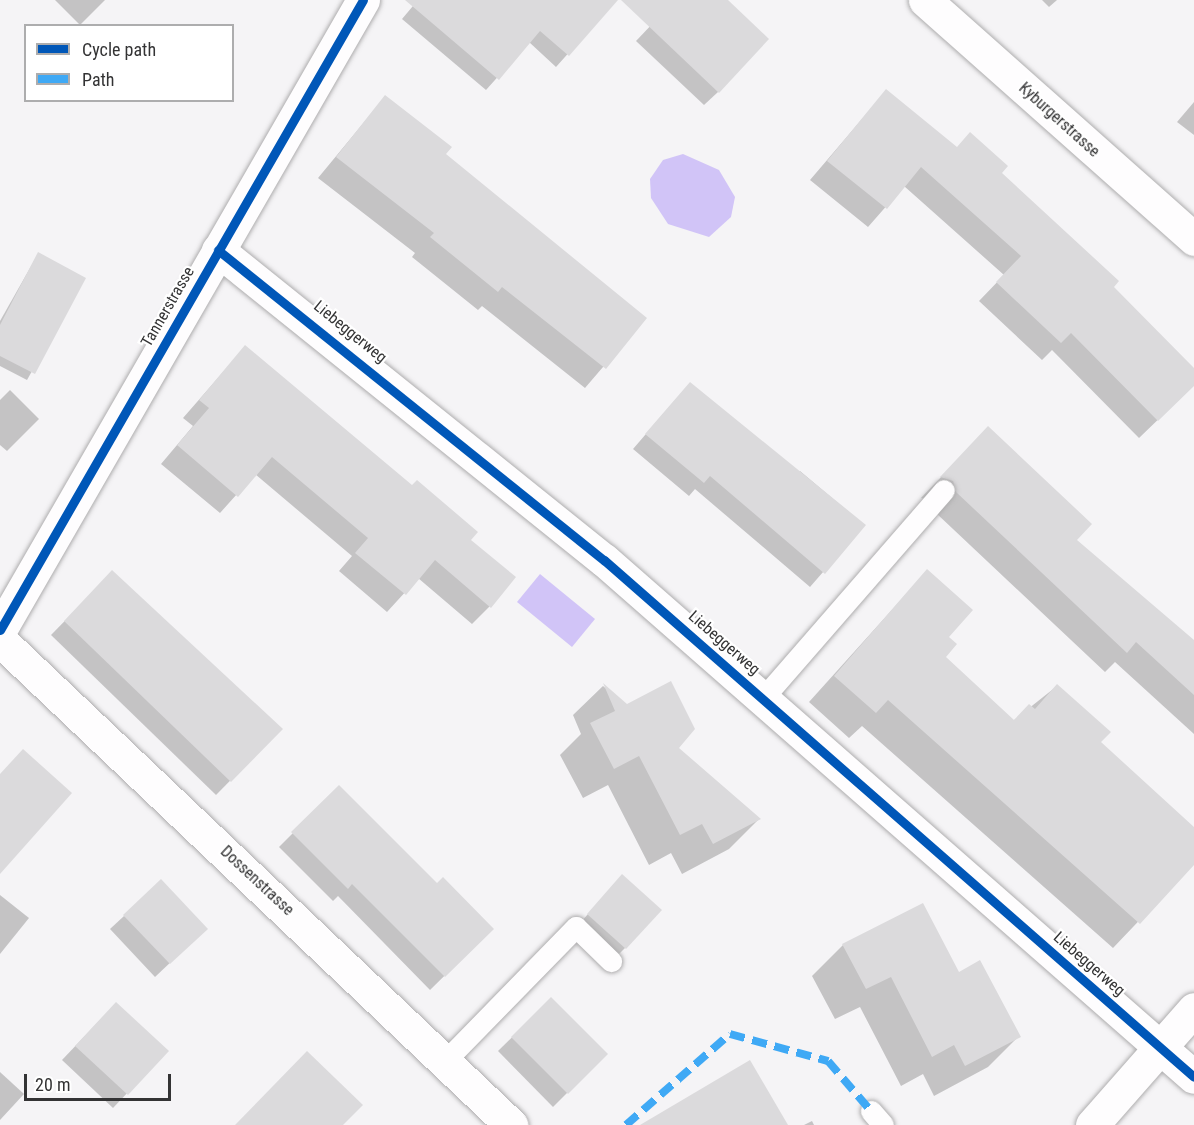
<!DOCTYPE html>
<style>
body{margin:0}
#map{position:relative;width:1194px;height:1125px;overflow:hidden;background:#f5f4f6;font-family:"Roboto Condensed",sans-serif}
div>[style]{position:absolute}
.water>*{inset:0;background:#d1c4f7}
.shadow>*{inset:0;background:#0003}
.building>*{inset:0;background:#dbdadc}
.roads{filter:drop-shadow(0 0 2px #aeadae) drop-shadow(0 0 2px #aeadae)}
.lane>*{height:21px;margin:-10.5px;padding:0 10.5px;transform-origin:10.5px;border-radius:10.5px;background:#fefdfe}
.street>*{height:33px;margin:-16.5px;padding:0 16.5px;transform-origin:16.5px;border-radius:16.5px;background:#fefdfe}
.quiet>*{height:8px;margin-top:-4px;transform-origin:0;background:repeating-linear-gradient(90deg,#3fa9f5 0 15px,transparent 0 23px)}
.cycleway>*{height:9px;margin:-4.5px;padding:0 4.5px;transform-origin:4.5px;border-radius:4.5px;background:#0057b8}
span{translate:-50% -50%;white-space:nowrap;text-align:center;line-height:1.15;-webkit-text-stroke:4.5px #fff;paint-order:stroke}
.street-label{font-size:16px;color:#333334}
.legend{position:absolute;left:24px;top:24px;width:210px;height:78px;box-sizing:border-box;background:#fff;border:2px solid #adadae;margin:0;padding:8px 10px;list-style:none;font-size:18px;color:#333334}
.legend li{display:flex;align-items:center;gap:12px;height:30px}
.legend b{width:30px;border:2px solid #adadae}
.scale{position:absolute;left:24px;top:1074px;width:147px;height:27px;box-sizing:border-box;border:3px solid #333334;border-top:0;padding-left:8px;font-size:18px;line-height:21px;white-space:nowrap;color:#333334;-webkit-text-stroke:4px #fff;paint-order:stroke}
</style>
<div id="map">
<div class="water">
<div style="clip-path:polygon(683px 154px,719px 170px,735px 197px,731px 217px,709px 237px,668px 224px,651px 198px,650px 179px,663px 160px)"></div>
<div style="clip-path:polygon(540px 574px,595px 619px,572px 647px,517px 602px)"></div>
</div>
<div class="shadow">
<div style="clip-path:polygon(55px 0,105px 0,80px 25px)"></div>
<div style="clip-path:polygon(418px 0,616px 0,556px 67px,529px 42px,486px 90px,402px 19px)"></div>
<div style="clip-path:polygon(675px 0,726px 0,718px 92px,704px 105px,636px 41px)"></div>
<div style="clip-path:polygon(1042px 0,1057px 0,1049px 7px)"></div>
<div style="clip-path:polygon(886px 91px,956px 148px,1000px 173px,1194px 370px,1194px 385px,1139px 438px,1052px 350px,1042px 360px,979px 301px,1004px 275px,904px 186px,868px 227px,810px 180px)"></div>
<div style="clip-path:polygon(385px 97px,444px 154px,645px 318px,585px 388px,482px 306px,478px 310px,412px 257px,415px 253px,318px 178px)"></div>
<div style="clip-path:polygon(1194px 102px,1194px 135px,1177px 122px)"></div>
<div style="clip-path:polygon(38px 254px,84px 278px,27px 380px,0 366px,0 321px)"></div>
<div style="clip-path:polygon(245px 347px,469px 541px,490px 606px,472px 624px,418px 578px,387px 612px,339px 571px,352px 556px,255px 474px,220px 513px,161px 464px,193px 426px,183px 418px)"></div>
<div style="clip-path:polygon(10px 390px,39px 419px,7px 451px,0 445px,0 400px)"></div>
<div style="clip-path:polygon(677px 398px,797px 474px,800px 471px,864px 525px,810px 587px,695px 489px,689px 496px,633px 449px)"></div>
<div style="clip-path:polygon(968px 449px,1194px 642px,1194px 734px,1115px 662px,1105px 672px,936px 513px,932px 501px,921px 498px)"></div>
<div style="clip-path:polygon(927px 571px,947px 637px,944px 657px,1013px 721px,1057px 686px,1099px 742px,1194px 830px,1194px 863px,1113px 948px,862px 726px,849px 738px,809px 702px)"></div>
<div style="clip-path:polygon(99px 586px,281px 729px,216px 795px,51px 635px)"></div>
<div style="clip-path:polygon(603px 686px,759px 819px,729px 849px,682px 874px,671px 853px,649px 865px,608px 785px,583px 798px,560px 755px,581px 734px,573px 715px)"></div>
<div style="clip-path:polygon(339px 787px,437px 885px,492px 929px,430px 990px,338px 896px,333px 901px,279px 847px)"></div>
<div style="clip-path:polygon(615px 883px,625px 948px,619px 954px,581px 922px)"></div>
<div style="clip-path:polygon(0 895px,29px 918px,0 954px)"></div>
<div style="clip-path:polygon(124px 916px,192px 942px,155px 977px,110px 929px)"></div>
<div style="clip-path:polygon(843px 945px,958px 974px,1019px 1036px,988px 1067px,934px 1096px,923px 1074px,901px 1086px,860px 1007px,835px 1019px,812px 976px)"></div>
<div style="clip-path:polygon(551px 999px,606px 1054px,553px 1107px,498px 1051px)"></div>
<div style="clip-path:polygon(102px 1018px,167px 1051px,113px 1108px,62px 1060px)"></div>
<div style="clip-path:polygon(0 1072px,24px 1094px,0 1120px)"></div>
<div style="clip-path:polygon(812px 1121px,814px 1125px,804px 1125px)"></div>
</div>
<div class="building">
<div style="clip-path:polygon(405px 0,618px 0,569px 56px,540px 31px,499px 80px)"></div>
<div style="clip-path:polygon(621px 0,728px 0,769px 39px,719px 93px)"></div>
<div style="clip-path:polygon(886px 89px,957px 147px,970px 132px,1008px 166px,1002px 173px,1119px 281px,1114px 287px,1194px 368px,1194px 386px,1158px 421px,1071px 333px,1061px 343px,996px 282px,1021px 256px,921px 167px,887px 209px,827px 161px)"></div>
<div style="clip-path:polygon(385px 95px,452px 147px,446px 154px,647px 318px,606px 369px,502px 287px,498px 292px,430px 237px,434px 233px,336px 157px)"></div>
<div style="clip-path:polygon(38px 252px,86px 278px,35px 374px,0 356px,0 325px)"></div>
<div style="clip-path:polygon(245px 345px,412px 485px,417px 480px,478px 532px,471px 540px,516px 577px,491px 608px,435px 560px,406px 595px,355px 553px,368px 538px,272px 457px,238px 497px,177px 445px,209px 408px,199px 400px)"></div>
<div style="clip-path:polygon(690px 382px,866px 525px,825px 574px,710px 476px,704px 483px,645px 434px)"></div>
<div style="clip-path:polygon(988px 426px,1092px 524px,1077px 540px,1194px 640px,1194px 695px,1136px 642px,1127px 653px,956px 492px,953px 481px,940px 477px)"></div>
<div style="clip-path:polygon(927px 569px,973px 610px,949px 637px,957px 644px,946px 657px,1014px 720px,1029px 704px,1035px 709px,1057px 684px,1111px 732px,1101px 742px,1194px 827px,1194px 865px,1140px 924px,888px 700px,876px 713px,834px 676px)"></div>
<div style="clip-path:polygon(112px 570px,283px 729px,231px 782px,64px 621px)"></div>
<div style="clip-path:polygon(671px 681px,695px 729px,679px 748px,761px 819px,713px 844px,702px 824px,680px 835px,639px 756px,614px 769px,590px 723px,615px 711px,603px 683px,627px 704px)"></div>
<div style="clip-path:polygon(23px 749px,72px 793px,0 874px,0 774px)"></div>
<div style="clip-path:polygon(339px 785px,437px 883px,443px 877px,494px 929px,445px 977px,352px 884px,348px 889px,291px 832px)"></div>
<div style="clip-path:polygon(622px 874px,662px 910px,626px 949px,587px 914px)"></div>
<div style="clip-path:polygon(161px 879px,208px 929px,170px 964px,123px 915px)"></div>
<div style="clip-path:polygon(923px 903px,959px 972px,980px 960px,1021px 1037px,965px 1066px,954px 1045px,932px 1057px,891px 977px,866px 989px,842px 944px)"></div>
<div style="clip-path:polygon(551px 997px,608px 1054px,568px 1094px,511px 1037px)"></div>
<div style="clip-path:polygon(116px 1002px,169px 1051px,128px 1095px,75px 1046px)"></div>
<div style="clip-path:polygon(307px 1051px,363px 1105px,343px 1125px,235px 1125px)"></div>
<div style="clip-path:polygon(750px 1060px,788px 1125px,640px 1125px)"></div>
</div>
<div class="roads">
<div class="lane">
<div style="left:764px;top:697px;width:274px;rotate:-49deg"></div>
<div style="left:446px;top:1060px;width:186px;rotate:-45.7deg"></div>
<div style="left:576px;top:927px;width:49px;rotate:44.2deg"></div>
<div style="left:871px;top:1111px;width:18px;rotate:49deg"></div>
</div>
<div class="street">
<div style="left:925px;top:0;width:360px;rotate:41.6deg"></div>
<div style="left:218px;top:250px;width:495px;rotate:38.8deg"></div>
<div style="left:604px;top:560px;width:784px;rotate:41.23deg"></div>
<div style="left:0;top:630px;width:727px;rotate:-60.05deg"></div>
<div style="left:0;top:640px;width:705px;rotate:43.5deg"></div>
<div style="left:1092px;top:1125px;width:154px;rotate:-48.7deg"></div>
</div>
</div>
<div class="quiet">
<div style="left:626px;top:1125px;width:138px;rotate:-41.2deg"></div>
<div style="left:730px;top:1034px;width:102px;rotate:15.4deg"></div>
<div style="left:828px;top:1061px;width:66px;rotate:49.3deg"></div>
</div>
<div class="cycleway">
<div style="left:218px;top:250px;width:495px;rotate:38.8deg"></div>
<div style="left:604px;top:560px;width:784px;rotate:41.23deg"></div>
<div style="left:0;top:630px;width:727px;rotate:-60.05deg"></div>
</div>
<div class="street-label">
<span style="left:1059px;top:120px;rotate:42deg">Kyburgerstrasse</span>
<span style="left:168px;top:307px;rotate:-60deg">Tannerstrasse</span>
<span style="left:350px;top:332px;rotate:39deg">Liebeggerweg</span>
<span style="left:724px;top:643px;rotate:41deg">Liebeggerweg</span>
<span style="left:257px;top:881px;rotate:43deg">Dossenstrasse</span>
<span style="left:1089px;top:964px;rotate:41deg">Liebeggerweg</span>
</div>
<ul class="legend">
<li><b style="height:8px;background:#0057b8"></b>Cycle path</li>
<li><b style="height:8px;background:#3fa9f5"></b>Path</li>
</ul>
<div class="scale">20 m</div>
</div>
